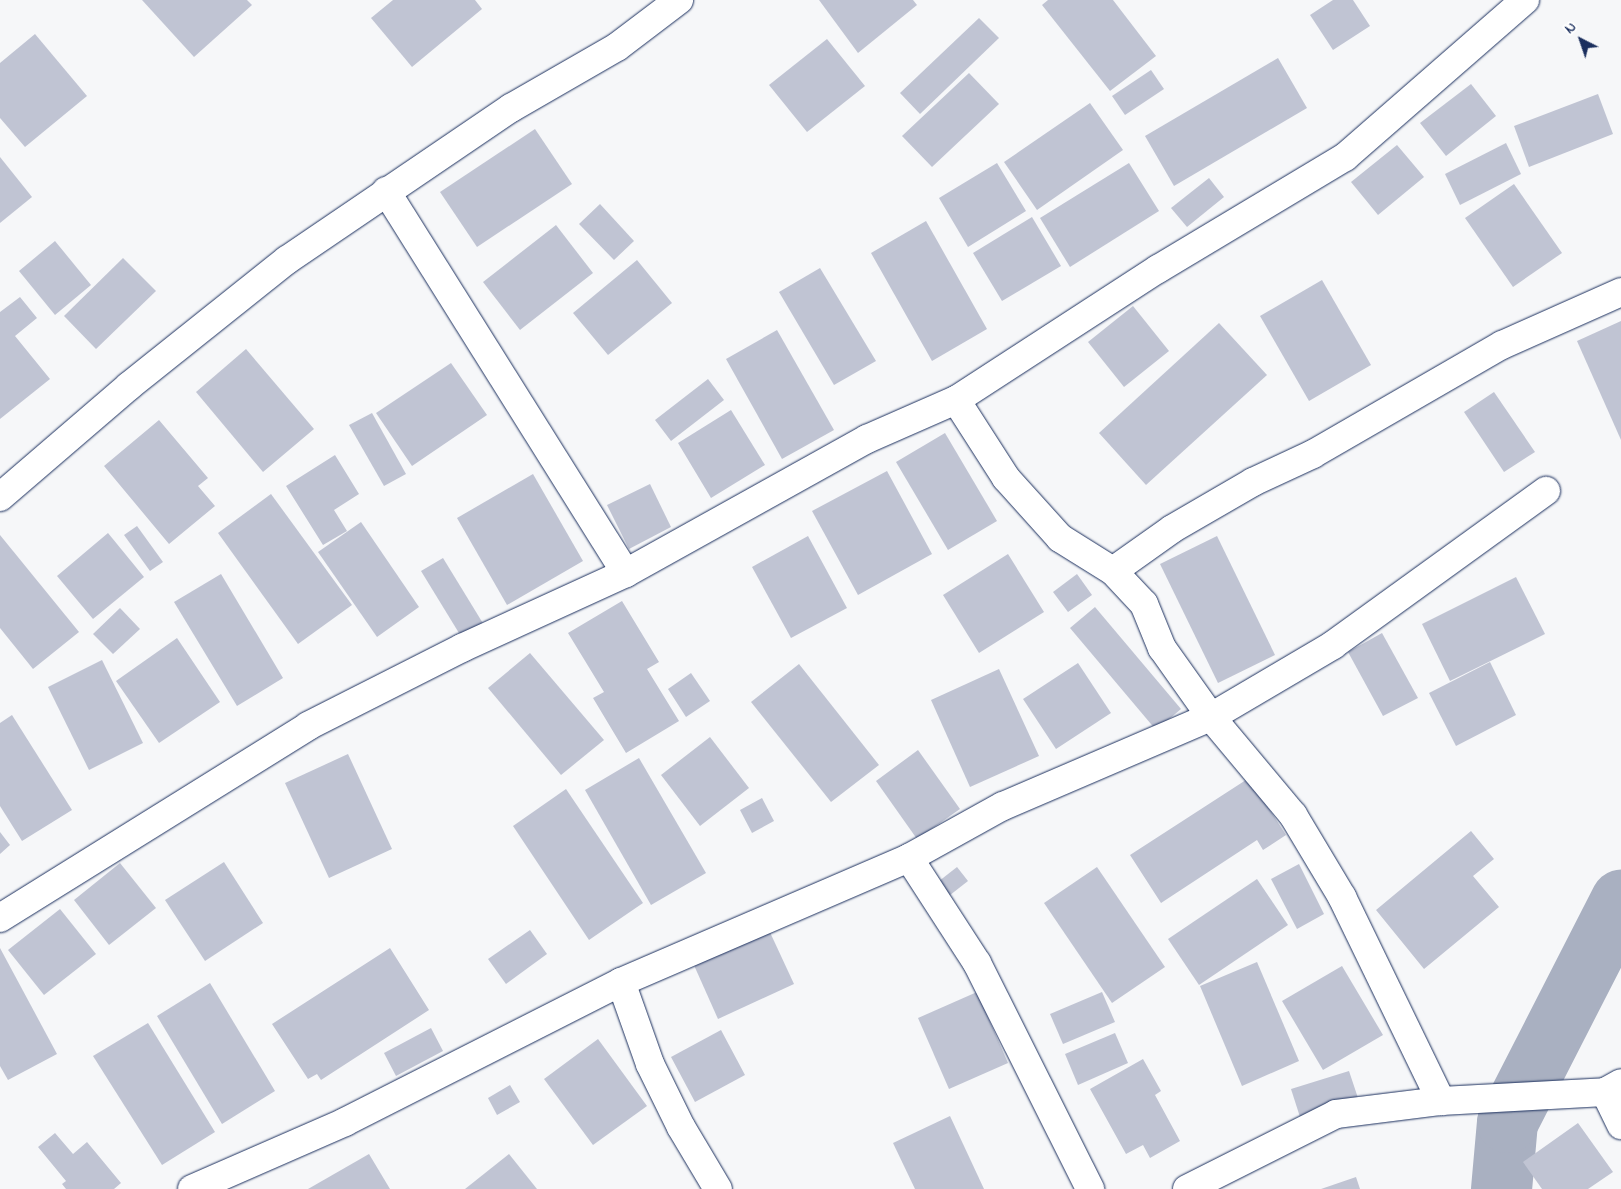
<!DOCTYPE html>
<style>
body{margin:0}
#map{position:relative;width:1621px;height:1189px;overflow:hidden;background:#f6f7f9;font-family:"Indie Flower",sans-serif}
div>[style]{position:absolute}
.river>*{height:61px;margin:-30.5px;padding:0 30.5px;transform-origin:30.5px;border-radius:30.5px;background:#a9b0c1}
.building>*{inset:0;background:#c0c4d3}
.roads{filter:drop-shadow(0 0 1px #1b2f5e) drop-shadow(0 0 1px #1b2f5e)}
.street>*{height:28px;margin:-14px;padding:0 14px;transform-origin:14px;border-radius:14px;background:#fff}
span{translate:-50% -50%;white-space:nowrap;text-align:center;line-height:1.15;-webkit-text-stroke:4px #fff;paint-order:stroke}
.north{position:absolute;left:1556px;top:15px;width:50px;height:50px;-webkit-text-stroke:4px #fff;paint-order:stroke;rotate:319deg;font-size:14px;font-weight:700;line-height:20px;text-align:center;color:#1b2f5e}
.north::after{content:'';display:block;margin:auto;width:18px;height:22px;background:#1b2f5e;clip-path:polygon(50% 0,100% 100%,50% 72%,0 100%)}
</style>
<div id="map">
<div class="river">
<div style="left:1501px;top:1189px;width:67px;rotate:-84.9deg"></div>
<div style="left:1507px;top:1122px;width:250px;rotate:-62.9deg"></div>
</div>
<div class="building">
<div style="clip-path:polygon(142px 0,247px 0,252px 5px,194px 57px)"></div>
<div style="clip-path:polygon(393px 0,475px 0,482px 9px,412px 67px,371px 18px)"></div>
<div style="clip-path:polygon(819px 0,913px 0,917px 5px,858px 53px)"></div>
<div style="clip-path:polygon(1048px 0,1113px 0,1156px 56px,1110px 91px,1042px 5px)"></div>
<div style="clip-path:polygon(1333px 0,1353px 0,1370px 26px,1333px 50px,1310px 15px)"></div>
<div style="clip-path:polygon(979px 18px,999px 38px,920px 114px,900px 93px)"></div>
<div style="clip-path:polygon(35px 34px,87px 96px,25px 147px,0 118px,0 63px)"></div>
<div style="clip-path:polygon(827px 39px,865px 86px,807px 132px,769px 85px)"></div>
<div style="clip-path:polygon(1278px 58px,1307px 108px,1174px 186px,1145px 136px)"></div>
<div style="clip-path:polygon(1151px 70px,1164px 89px,1125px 115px,1112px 96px)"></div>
<div style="clip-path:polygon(969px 73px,999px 104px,932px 167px,902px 136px)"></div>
<div style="clip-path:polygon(1471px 84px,1496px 116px,1446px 156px,1420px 123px)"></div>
<div style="clip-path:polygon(1598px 94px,1613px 134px,1529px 167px,1514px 126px)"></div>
<div style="clip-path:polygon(1090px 103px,1123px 150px,1037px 210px,1004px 162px)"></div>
<div style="clip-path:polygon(535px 129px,572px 184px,477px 247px,440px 192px)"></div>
<div style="clip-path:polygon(1506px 143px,1521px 174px,1460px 205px,1445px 174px)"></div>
<div style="clip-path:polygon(1397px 145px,1424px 177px,1378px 215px,1351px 182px)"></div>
<div style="clip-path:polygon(0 157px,32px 197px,0 223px)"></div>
<div style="clip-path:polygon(997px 163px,1026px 211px,968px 247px,939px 198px)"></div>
<div style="clip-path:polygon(1129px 163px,1159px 211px,1070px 267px,1040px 218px)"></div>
<div style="clip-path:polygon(1209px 178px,1224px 197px,1187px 227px,1171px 208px)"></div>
<div style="clip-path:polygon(1514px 184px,1562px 253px,1513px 287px,1465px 218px)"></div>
<div style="clip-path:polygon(600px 204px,634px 241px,614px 260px,579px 224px)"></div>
<div style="clip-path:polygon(1032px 217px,1061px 266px,1002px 301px,973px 253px)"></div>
<div style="clip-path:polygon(926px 221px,987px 329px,932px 361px,871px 253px)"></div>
<div style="clip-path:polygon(556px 225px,593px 273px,520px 330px,483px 282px)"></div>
<div style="clip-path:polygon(55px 241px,91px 285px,55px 315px,19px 271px)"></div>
<div style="clip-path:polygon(123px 258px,156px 291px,96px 349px,64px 316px)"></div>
<div style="clip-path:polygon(637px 260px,672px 303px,608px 355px,573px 313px)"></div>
<div style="clip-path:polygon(820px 268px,876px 361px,834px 385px,779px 292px)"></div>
<div style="clip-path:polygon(1322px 280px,1371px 365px,1309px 401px,1260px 316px)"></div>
<div style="clip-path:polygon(20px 297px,37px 318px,15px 336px,50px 379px,0 419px,0 312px)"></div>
<div style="clip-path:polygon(1133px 306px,1169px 351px,1124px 387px,1088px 342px)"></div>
<div style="clip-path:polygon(1621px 321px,1621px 440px,1577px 341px)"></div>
<div style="clip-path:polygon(1219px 323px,1267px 375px,1146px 485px,1099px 433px)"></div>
<div style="clip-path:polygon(777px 330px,834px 430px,782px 459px,726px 359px)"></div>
<div style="clip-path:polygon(246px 349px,314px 429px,263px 472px,196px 392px)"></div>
<div style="clip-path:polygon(451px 363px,487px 415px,412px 466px,376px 413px)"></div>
<div style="clip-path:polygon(708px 379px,724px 400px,671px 441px,655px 420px)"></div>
<div style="clip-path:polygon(1494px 392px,1535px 452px,1504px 472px,1464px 412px)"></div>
<div style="clip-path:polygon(731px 410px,765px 465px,711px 498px,678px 443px)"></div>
<div style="clip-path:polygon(372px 413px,406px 474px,384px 486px,349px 425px)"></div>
<div style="clip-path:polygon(159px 420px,208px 478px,198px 486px,215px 506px,169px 544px,104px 466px)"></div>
<div style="clip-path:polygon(945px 433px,997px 521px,948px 550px,896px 462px)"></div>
<div style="clip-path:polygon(335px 455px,359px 494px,334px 510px,347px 531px,323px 545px,286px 486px)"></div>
<div style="clip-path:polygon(887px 471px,932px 554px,858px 595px,812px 511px)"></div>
<div style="clip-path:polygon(533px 474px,583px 561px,507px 605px,457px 518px)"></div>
<div style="clip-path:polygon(650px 484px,671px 527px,629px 549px,607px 505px)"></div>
<div style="clip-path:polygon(271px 494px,352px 605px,298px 644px,218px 533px)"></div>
<div style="clip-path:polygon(361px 522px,419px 607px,377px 637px,318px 552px)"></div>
<div style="clip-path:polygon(137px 526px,163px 562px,150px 571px,124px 535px)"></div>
<div style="clip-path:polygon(108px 533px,144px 577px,93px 619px,57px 576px)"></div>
<div style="clip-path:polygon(0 535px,79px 632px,33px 669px,0 628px)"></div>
<div style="clip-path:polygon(808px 536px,847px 608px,791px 638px,752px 567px)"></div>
<div style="clip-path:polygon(1217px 536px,1275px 655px,1218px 683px,1160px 564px)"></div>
<div style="clip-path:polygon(1008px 554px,1044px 612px,979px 653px,943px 595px)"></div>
<div style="clip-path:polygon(443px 558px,484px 625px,462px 638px,421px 571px)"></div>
<div style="clip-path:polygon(221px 574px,283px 678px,237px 706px,174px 602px)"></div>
<div style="clip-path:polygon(1077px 574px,1092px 595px,1068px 612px,1053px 592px)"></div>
<div style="clip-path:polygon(1516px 577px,1545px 634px,1450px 681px,1422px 624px)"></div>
<div style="clip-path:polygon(622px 601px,659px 662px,647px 669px,679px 721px,626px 753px,593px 698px,604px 692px,568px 633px)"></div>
<div style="clip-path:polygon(1095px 607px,1181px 709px,1156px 730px,1070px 628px)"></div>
<div style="clip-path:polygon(120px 608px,140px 629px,113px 654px,93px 634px)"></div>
<div style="clip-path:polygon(1382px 633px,1418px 698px,1383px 716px,1348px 652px)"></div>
<div style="clip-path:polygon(177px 638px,220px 702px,159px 743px,116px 681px)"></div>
<div style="clip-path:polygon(530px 653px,604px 740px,561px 775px,488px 688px)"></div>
<div style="clip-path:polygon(102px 660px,143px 743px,89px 770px,48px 687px)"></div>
<div style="clip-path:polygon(1490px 662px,1516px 715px,1456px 746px,1429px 693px)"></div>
<div style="clip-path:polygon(1078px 663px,1111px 713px,1056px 749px,1023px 699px)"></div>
<div style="clip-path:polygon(799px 664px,879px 765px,831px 802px,751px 702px)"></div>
<div style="clip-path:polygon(999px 669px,1039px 756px,970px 787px,931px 700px)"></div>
<div style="clip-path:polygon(691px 673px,710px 701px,686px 717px,668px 689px)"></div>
<div style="clip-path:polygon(12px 715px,72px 810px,22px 841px,0 806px,0 723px)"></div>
<div style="clip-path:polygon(710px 737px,749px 788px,700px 826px,661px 775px)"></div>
<div style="clip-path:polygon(918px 750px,960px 809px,917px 839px,876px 781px)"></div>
<div style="clip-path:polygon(348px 754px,392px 849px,329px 878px,285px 783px)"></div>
<div style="clip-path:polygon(639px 758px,706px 873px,651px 905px,585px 790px)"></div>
<div style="clip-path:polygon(1249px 778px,1286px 835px,1263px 850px,1257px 840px,1161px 903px,1130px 855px)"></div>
<div style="clip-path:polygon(566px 789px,643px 903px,589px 940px,513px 826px)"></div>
<div style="clip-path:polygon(762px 798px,774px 821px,752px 833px,740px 810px)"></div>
<div style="clip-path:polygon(1471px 831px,1494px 859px,1473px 876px,1499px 907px,1424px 969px,1376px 910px)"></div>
<div style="clip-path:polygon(0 832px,10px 845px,0 854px)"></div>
<div style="clip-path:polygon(224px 862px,263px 923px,205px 961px,165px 900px)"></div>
<div style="clip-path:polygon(120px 863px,156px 908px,109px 945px,74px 900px)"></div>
<div style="clip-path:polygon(1299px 864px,1324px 914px,1297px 929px,1271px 879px)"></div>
<div style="clip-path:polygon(957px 867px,968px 881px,945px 899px,934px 885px)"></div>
<div style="clip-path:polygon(1097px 867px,1165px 967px,1112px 1003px,1044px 903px)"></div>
<div style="clip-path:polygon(1257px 879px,1288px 925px,1199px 985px,1168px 939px)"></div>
<div style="clip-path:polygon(60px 909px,96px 954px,44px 995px,8px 950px)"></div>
<div style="clip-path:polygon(768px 928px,794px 984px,718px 1019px,693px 963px)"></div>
<div style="clip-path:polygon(530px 930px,547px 954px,506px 984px,488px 959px)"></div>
<div style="clip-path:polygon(0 948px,57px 1054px,8px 1080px,0 1066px)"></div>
<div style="clip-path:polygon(390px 948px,429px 1010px,321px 1080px,317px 1074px,308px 1079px,272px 1024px)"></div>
<div style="clip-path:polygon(1257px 962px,1299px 1061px,1242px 1086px,1200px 986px)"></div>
<div style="clip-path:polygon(1342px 966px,1383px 1035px,1323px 1070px,1282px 1001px)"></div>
<div style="clip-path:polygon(210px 983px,275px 1091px,222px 1124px,157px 1016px)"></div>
<div style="clip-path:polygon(977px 992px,1008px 1063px,949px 1089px,918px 1018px)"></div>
<div style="clip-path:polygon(1102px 992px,1115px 1022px,1063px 1044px,1050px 1014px)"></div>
<div style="clip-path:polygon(148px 1023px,215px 1132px,162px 1165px,93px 1056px)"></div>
<div style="clip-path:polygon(431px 1028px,443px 1051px,396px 1076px,384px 1053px)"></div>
<div style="clip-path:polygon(721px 1030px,745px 1075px,695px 1102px,671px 1057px)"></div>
<div style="clip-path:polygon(1115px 1033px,1128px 1063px,1078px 1085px,1065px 1054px)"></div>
<div style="clip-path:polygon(598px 1039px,647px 1106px,593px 1145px,544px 1079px)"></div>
<div style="clip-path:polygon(1143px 1059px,1161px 1091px,1155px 1095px,1180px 1141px,1150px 1158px,1143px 1145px,1126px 1154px,1090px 1089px)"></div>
<div style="clip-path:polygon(1349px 1071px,1358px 1098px,1300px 1117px,1291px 1089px)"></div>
<div style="clip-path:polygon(510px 1085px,520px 1102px,497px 1115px,488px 1098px)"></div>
<div style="clip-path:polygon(950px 1116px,984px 1189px,915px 1189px,893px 1143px)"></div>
<div style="clip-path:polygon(1578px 1123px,1613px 1172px,1588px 1189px,1542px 1189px,1523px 1162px)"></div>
<div style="clip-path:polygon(55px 1133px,73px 1154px,87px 1142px,121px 1183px,114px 1189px,66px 1189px,62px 1184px,66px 1181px,38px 1147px)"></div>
<div style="clip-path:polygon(369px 1154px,390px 1189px,308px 1189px)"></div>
<div style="clip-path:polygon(509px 1154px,537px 1189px,465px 1189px)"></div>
<div style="clip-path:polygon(1356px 1177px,1360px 1189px,1321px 1189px)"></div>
</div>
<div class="roads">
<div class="street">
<div style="left:386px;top:191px;width:451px;rotate:57.9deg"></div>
<div style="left:956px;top:400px;width:93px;rotate:57.3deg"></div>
<div style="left:1006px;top:478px;width:81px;rotate:48deg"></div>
<div style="left:1060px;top:538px;width:62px;rotate:31.9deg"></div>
<div style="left:1113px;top:571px;width:45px;rotate:46.8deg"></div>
<div style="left:1144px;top:604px;width:48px;rotate:67.8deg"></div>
<div style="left:1162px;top:648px;width:85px;rotate:54.6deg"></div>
<div style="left:1211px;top:717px;width:128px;rotate:50.1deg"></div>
<div style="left:1293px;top:815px;width:96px;rotate:59.1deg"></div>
<div style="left:1342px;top:897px;width:227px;rotate:64.1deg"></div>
<div style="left:0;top:497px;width:170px;rotate:-40.7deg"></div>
<div style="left:129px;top:386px;width:202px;rotate:-38.6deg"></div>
<div style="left:287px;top:260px;width:271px;rotate:-34.2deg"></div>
<div style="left:511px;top:108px;width:122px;rotate:-29.9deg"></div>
<div style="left:617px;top:47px;width:78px;rotate:-37.2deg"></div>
<div style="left:1113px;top:571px;width:72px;rotate:-35.4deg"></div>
<div style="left:1172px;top:529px;width:94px;rotate:-30.1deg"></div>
<div style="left:1253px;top:482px;width:66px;rotate:-25deg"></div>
<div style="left:1313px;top:454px;width:218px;rotate:-30deg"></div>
<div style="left:1502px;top:345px;width:130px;rotate:-24deg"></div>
<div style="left:909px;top:858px;width:125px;rotate:57.1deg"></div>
<div style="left:977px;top:963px;width:253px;rotate:63.4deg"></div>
<div style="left:0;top:918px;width:363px;rotate:-31.9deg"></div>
<div style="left:308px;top:726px;width:173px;rotate:-26.9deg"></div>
<div style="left:462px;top:648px;width:180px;rotate:-24.6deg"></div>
<div style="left:626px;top:573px;width:276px;rotate:-29.1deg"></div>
<div style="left:867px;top:439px;width:97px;rotate:-23.7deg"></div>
<div style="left:956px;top:400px;width:241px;rotate:-33deg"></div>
<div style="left:1158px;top:269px;width:218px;rotate:-30.9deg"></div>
<div style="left:1345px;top:157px;width:239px;rotate:-41.1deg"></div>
<div style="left:621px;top:982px;width:87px;rotate:70.5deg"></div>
<div style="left:650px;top:1064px;width:70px;rotate:63.8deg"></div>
<div style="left:681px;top:1127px;width:72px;rotate:59.2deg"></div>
<div style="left:1605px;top:1092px;width:37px;rotate:64deg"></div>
<div style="left:192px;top:1189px;width:167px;rotate:-23.6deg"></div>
<div style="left:345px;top:1122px;width:309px;rotate:-26.9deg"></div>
<div style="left:621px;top:982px;width:314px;rotate:-23.3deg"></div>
<div style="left:909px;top:858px;width:107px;rotate:-29deg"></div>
<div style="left:1003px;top:806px;width:226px;rotate:-23.2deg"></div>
<div style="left:1211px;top:717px;width:142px;rotate:-30.5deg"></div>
<div style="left:1333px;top:645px;width:263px;rotate:-35.9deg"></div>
<div style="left:1187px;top:1189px;width:167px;rotate:-26.7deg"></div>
<div style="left:1336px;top:1114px;width:106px;rotate:-7.1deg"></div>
<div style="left:1441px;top:1101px;width:164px;rotate:-3.1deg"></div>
<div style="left:1605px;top:1092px;width:18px;rotate:-29deg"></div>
</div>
</div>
<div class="north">N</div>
</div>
